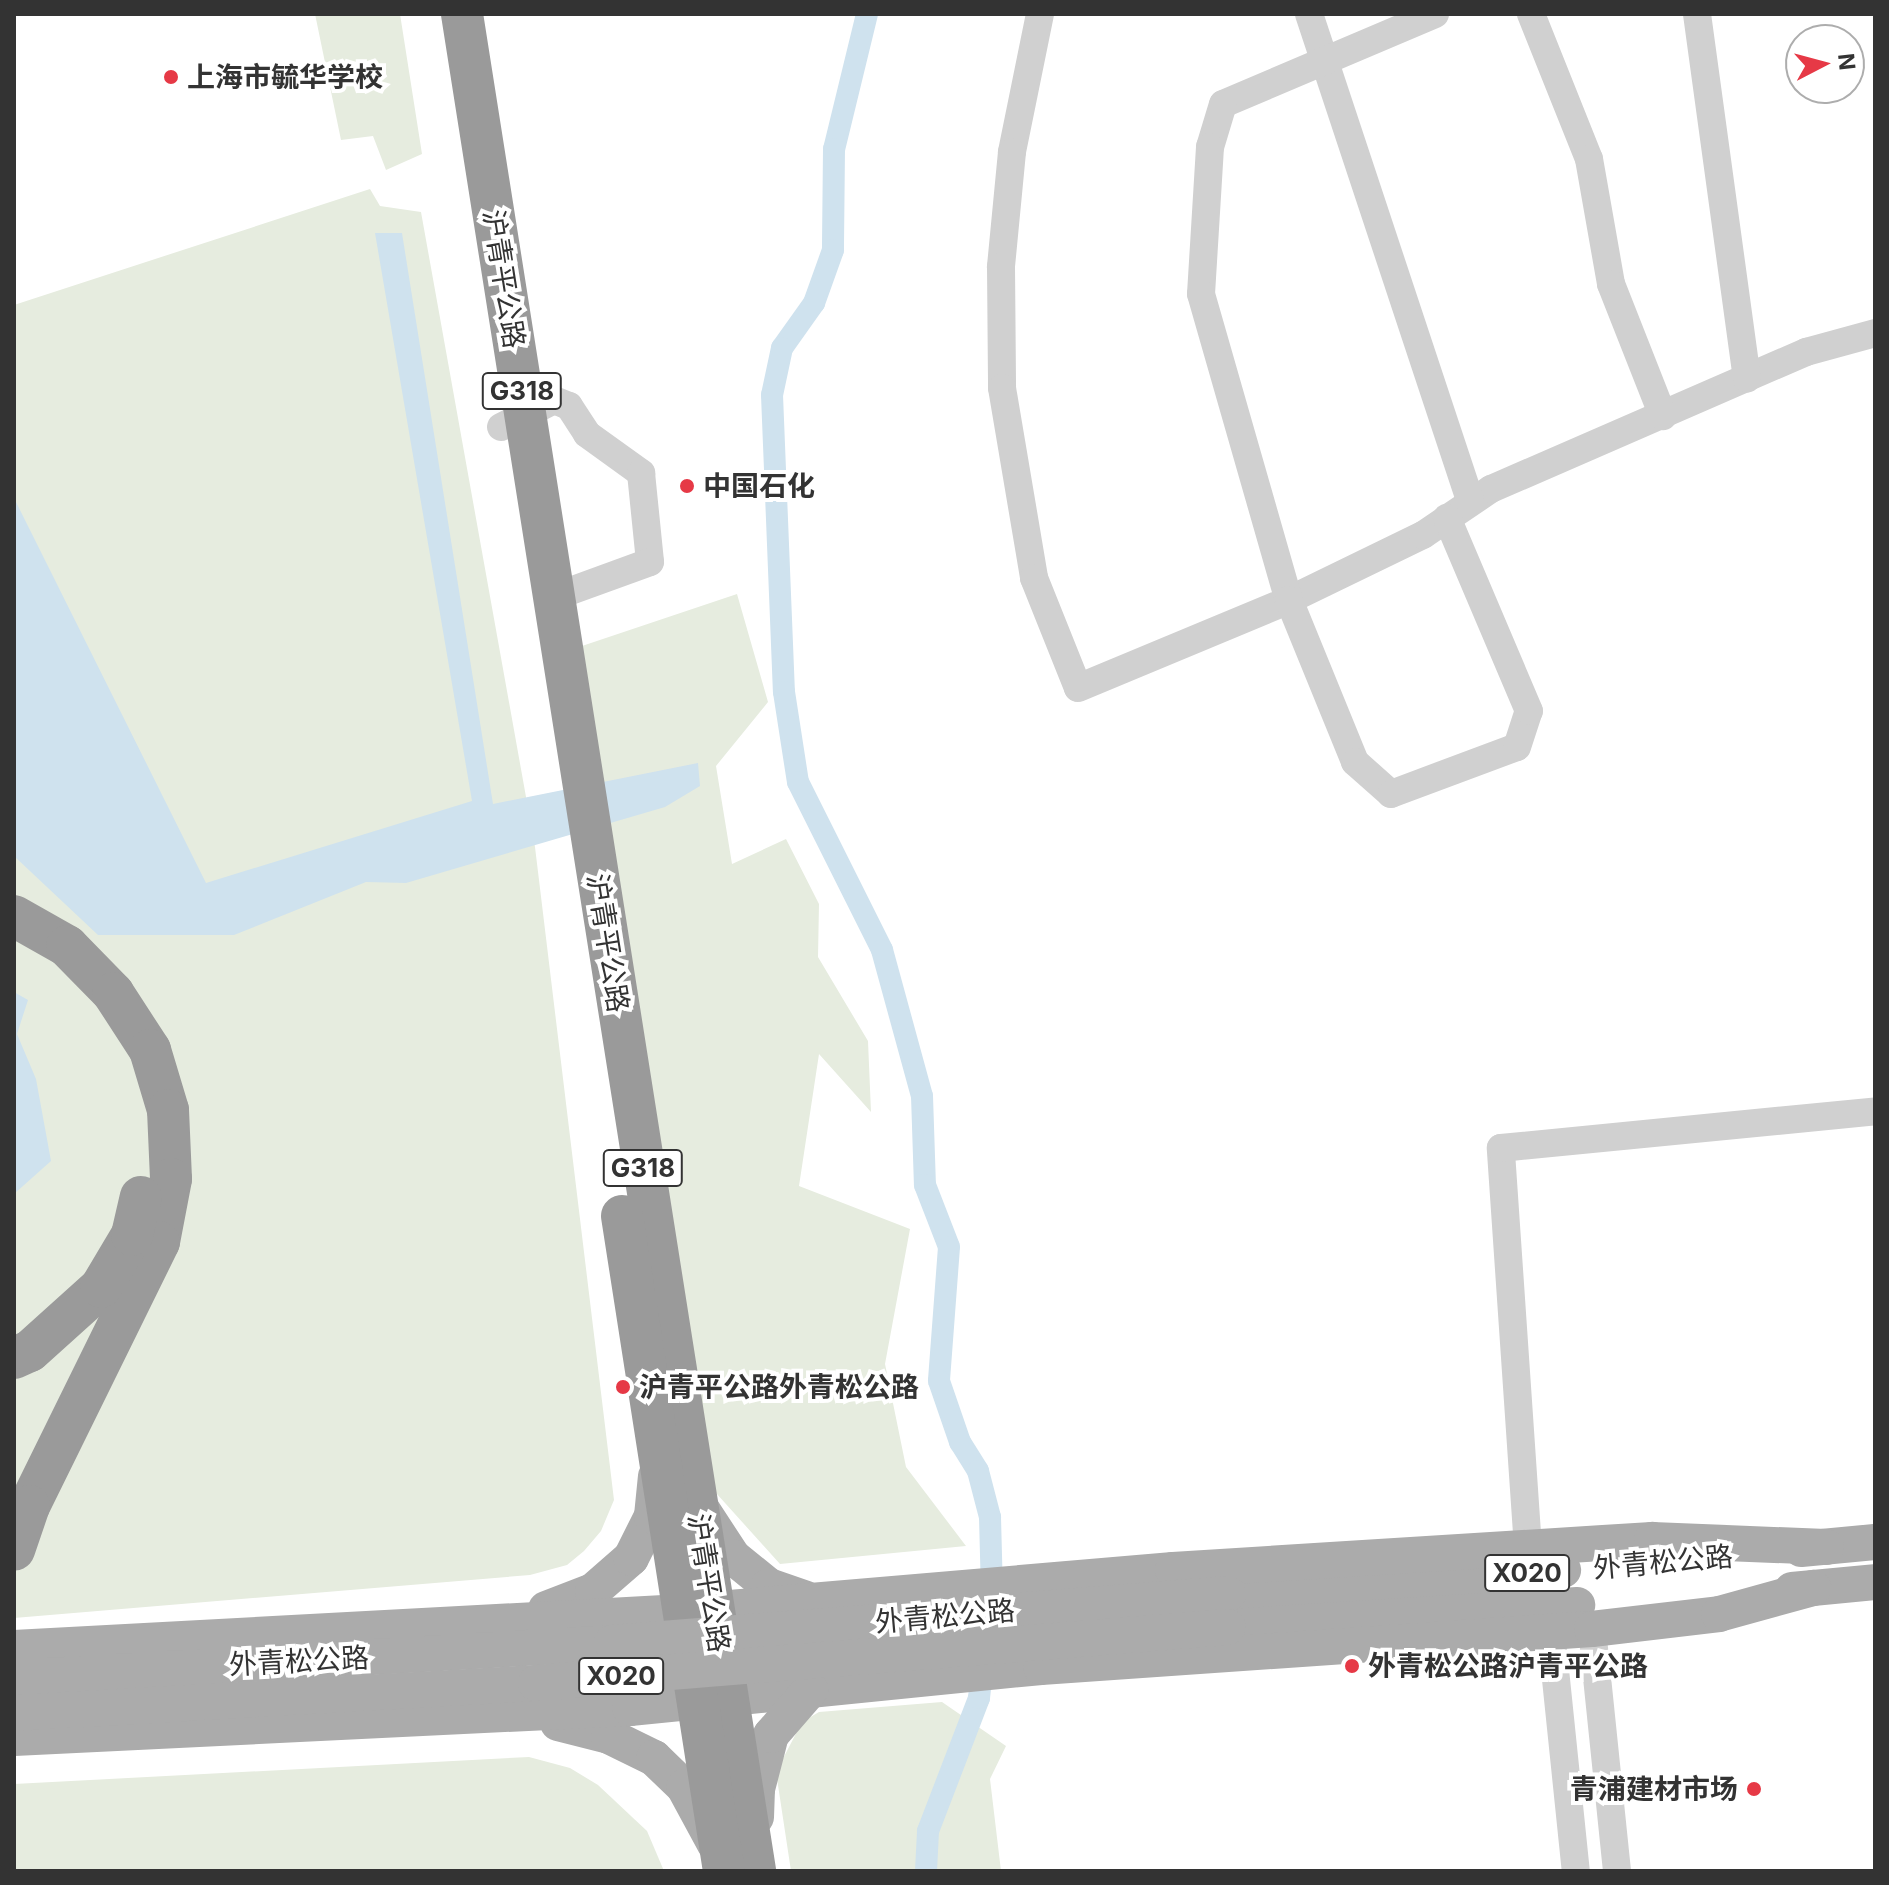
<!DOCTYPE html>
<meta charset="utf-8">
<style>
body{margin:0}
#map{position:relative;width:1889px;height:1885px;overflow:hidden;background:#fff;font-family:Inter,"Noto Sans SC",sans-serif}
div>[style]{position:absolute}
.green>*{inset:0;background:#e6ecdf}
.water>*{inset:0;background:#cfe2ee}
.canal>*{height:22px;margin:-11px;padding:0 11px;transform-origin:11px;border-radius:11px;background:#cfe2ee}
.minor>*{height:28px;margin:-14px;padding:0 14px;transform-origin:14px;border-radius:14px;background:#d0d0d0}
.major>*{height:36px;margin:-18px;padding:0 18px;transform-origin:18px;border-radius:18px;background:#ababab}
.highway>*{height:42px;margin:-21px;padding:0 21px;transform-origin:21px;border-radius:21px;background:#9a9a9a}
.major-bridge>*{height:36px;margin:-18px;padding:0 18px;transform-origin:18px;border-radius:18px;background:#ababab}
.dots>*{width:22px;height:22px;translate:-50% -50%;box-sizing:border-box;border:4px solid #fff;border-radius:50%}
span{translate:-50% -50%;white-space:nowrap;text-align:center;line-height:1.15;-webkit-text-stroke:8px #fff;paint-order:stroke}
.shield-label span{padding:2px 6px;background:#fff;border:2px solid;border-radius:6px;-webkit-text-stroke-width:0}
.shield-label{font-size:26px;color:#333;font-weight:700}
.poi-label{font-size:28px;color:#333;font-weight:700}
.left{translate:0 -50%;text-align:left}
.right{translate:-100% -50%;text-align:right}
.street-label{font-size:28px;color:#333}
.frame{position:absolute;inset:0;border:16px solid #333;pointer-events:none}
.north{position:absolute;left:1785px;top:24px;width:80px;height:80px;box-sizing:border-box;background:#fff;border:2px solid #adadad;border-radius:50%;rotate:84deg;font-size:22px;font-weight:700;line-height:32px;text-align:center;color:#333}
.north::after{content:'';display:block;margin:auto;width:28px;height:36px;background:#e63946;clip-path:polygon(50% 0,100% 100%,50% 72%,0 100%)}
</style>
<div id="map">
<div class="green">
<div style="clip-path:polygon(315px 14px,400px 14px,422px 154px,386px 170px,373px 136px,341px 140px)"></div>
<div style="clip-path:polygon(370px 189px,380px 206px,421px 212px,535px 847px,614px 1500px,601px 1531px,584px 1551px,567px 1565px,530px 1575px,14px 1618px,14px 305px)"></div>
<div style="clip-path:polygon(737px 594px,768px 702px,716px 766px,732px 864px,786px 839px,819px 904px,818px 957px,868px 1041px,871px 1112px,819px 1054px,799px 1186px,910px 1229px,885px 1364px,906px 1467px,966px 1546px,780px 1564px,707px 1483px,579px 647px)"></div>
<div style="clip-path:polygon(942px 1702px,1006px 1746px,990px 1779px,1001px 1871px,791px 1871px,776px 1772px,802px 1722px,819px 1712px)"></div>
<div style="clip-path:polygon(529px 1757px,570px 1768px,598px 1785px,647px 1831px,664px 1871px,14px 1871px,14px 1784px)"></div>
</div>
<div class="water">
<div style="clip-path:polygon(375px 233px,402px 233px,493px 804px,698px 763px,700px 786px,665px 807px,406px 883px,366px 882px,234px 935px,98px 935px,14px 856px,14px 498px,206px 883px,472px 801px)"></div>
<div style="clip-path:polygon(14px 992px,28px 1000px,17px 1034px,36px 1079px,51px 1161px,14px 1194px)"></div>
</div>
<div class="canal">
<div style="left:867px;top:14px;width:139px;rotate:103.7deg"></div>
<div style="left:834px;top:149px;width:101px;rotate:90.6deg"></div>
<div style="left:833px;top:250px;width:56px;rotate:109.7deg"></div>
<div style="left:814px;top:303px;width:55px;rotate:125.4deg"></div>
<div style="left:782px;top:348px;width:48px;rotate:102deg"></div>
<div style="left:772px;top:395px;width:297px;rotate:87.7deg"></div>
<div style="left:784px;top:692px;width:91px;rotate:81.2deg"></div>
<div style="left:798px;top:782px;width:188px;rotate:63.4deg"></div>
<div style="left:882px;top:950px;width:151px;rotate:74.7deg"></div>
<div style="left:922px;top:1096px;width:89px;rotate:88.1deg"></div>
<div style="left:925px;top:1185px;width:66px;rotate:68.8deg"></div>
<div style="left:949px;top:1247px;width:134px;rotate:94.3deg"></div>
<div style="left:939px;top:1381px;width:65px;rotate:71deg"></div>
<div style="left:960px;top:1442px;width:34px;rotate:58deg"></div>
<div style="left:978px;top:1471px;width:48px;rotate:75.4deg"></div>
<div style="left:990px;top:1517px;width:79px;rotate:88.5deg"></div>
<div style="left:926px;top:1871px;width:40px;rotate:-87.1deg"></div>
<div style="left:928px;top:1831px;width:142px;rotate:-69deg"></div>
<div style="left:979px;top:1698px;width:36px;rotate:-84deg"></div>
</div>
<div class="minor">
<div style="left:1040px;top:14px;width:141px;rotate:101.5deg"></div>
<div style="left:1012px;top:152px;width:116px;rotate:95.5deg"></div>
<div style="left:1001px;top:267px;width:121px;rotate:89.5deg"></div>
<div style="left:1002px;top:388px;width:193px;rotate:80.4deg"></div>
<div style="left:1034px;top:578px;width:118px;rotate:68.2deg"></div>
<div style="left:1078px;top:688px;width:229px;rotate:-22.6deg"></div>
<div style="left:1289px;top:600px;width:149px;rotate:-25.9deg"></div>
<div style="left:1423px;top:535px;width:82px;rotate:-34.1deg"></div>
<div style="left:1491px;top:489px;width:344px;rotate:-23.5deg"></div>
<div style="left:1806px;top:352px;width:72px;rotate:-15.4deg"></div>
<div style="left:1309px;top:14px;width:512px;rotate:71.67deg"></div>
<div style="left:1435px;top:14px;width:230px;rotate:157deg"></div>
<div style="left:1223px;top:104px;width:45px;rotate:106.8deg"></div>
<div style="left:1210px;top:147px;width:147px;rotate:93.5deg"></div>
<div style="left:1201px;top:294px;width:318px;rotate:74deg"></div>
<div style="left:1289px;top:600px;width:175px;rotate:67.8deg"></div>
<div style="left:1355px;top:762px;width:48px;rotate:41.6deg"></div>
<div style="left:1391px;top:794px;width:134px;rotate:-20.5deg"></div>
<div style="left:1517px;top:747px;width:38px;rotate:-72deg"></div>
<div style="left:1529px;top:711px;width:210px;rotate:-113deg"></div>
<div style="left:1531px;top:14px;width:156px;rotate:68.2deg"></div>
<div style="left:1589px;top:159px;width:127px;rotate:80deg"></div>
<div style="left:1611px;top:284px;width:142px;rotate:68.5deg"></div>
<div style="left:1697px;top:14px;width:368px;rotate:82.2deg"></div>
<div style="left:501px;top:427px;width:59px;rotate:-27deg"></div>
<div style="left:554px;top:400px;width:16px;rotate:22deg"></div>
<div style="left:569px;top:406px;width:33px;rotate:57deg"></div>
<div style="left:587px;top:434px;width:67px;rotate:35.8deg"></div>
<div style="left:641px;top:473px;width:89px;rotate:84.2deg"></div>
<div style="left:650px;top:562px;width:102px;rotate:160deg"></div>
<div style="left:1528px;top:1548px;width:401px;rotate:-93.9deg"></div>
<div style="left:1501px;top:1148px;width:376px;rotate:-5.6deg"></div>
<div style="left:1592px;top:1629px;width:243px;rotate:84.1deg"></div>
<div style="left:1551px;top:1631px;width:241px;rotate:84.1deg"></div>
</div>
<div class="major">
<div style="left:701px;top:1508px;width:59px;rotate:56.9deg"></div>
<div style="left:733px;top:1557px;width:46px;rotate:38.9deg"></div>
<div style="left:769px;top:1586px;width:39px;rotate:19deg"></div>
<div style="left:1801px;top:1549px;width:74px;rotate:-5.4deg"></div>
<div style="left:1792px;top:1590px;width:83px;rotate:-5.5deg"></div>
<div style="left:1228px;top:1594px;width:336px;rotate:-4.1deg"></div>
<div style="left:546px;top:1609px;width:50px;rotate:-21deg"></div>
<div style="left:593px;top:1591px;width:50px;rotate:-41deg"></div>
<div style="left:631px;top:1558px;width:47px;rotate:-63.4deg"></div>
<div style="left:652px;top:1516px;width:40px;rotate:-84.3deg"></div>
<div style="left:1228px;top:1627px;width:350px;rotate:-3.6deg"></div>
<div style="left:14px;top:1648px;width:669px;rotate:-3.08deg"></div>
<div style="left:682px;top:1612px;width:493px;rotate:-4.9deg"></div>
<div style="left:1173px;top:1570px;width:480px;rotate:-3.6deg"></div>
<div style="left:1652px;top:1540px;width:174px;rotate:2.3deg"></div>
<div style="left:558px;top:1723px;width:53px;rotate:14.3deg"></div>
<div style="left:609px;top:1736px;width:50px;rotate:26.1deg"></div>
<div style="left:654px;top:1758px;width:42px;rotate:44deg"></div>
<div style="left:684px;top:1787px;width:65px;rotate:61.5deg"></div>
<div style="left:14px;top:1738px;width:617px;rotate:-2.79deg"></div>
<div style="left:630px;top:1708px;width:413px;rotate:-5.7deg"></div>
<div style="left:1041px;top:1667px;width:552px;rotate:-3.95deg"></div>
<div style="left:1592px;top:1629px;width:128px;rotate:-6.7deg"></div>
<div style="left:1719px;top:1614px;width:98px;rotate:-15.5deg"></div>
<div style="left:756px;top:1817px;width:28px;rotate:-88deg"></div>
<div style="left:757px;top:1789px;width:56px;rotate:-75.5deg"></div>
<div style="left:771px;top:1735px;width:60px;rotate:-49.1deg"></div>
</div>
<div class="highway">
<div style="left:462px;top:14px;width:1880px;rotate:81.03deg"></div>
<div style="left:14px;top:916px;width:61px;rotate:29.5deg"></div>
<div style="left:67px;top:946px;width:66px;rotate:45.6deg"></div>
<div style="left:113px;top:993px;width:68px;rotate:57deg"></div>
<div style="left:150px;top:1050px;width:63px;rotate:73.3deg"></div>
<div style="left:168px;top:1110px;width:69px;rotate:87.5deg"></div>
<div style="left:171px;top:1179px;width:64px;rotate:100.8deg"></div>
<div style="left:159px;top:1242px;width:294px;rotate:116.2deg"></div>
<div style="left:29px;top:1506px;width:46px;rotate:108.8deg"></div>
<div style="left:622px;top:1216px;width:663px;rotate:81.15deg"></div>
<div style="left:14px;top:1358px;width:17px;rotate:-24deg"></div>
<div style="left:30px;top:1351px;width:96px;rotate:-42deg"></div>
<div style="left:101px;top:1287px;width:61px;rotate:-59.2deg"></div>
<div style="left:132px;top:1235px;width:39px;rotate:-77deg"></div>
</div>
<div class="major-bridge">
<div style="left:14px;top:1678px;width:599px;rotate:-3.35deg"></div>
<div style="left:612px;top:1643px;width:618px;rotate:-4.55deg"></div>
<div style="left:14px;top:1713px;width:523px;rotate:-3.29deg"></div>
<div style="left:536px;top:1683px;width:694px;rotate:-4.63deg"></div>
</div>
<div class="dots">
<div style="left:171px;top:77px;background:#e63946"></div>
<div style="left:687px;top:486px;background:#e63946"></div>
<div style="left:623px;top:1387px;background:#e63946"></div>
<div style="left:1352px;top:1666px;background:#e63946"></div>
<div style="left:1754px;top:1789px;background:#e63946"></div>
</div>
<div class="shield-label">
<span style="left:522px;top:391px">G318</span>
<span style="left:643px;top:1168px">G318</span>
<span style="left:1527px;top:1573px">X020</span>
<span style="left:621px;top:1676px">X020</span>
</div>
<div class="poi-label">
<span class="left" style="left:187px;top:77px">上海市毓华学校</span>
<span class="left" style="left:703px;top:486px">中国石化</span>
<span class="left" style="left:639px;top:1387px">沪青平公路外青松公路</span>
<span class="left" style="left:1368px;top:1666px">外青松公路沪青平公路</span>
<span class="right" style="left:1738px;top:1789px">青浦建材市场</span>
</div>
<div class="street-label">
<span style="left:504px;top:279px;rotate:81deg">沪青平公路</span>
<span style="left:608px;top:943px;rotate:81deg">沪青平公路</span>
<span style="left:1663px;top:1562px;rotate:-5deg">外青松公路</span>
<span style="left:709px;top:1583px;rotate:81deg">沪青平公路</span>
<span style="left:945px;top:1616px;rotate:-5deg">外青松公路</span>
<span style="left:299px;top:1661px;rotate:-3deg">外青松公路</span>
</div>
<div class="frame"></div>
<div class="north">N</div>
</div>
